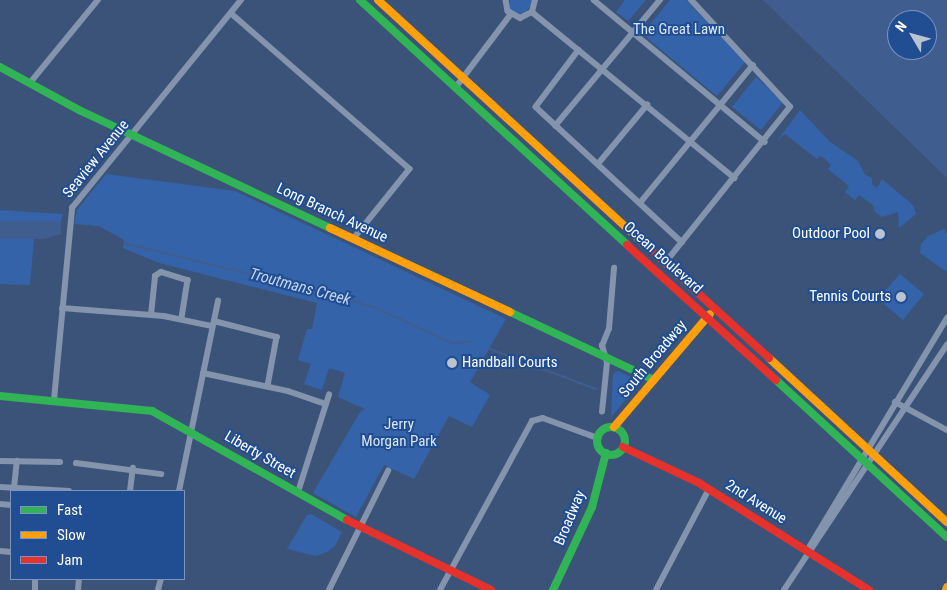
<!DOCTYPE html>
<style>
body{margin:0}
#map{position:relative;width:947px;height:590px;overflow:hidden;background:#3b5379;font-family:"Roboto Condensed",sans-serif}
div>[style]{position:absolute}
.green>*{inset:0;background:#3563a9}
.water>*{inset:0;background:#405d8f}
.stream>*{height:2px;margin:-1px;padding:0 1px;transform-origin:1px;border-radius:1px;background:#405d8f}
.street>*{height:5.5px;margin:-2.75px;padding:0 2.75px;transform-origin:2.75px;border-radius:2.75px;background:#8394ac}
.fast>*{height:8px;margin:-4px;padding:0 4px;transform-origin:4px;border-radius:4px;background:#30b455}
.fast>.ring{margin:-4px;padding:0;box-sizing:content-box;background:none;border:8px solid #30b455;border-radius:50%}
.slow>*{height:8px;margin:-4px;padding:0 4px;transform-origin:4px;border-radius:4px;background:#ff9f0a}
.jam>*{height:8px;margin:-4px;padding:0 4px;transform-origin:4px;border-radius:4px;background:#e5322d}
.dots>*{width:14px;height:14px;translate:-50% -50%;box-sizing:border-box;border:2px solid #214d93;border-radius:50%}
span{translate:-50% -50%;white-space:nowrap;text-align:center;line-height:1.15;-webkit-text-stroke:4px #214d93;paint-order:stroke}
.park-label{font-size:15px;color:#d9e6fa}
.street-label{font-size:15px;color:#fff}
.poi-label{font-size:15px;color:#fff}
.right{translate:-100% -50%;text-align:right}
.left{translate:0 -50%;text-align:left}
.water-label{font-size:16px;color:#c0d5f4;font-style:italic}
.legend{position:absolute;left:10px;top:490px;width:175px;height:90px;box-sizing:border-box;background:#214d93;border:1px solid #7a94be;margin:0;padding:6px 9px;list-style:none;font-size:15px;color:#fff}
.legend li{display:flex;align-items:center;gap:10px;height:25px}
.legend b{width:25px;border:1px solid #7a94be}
.north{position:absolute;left:887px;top:10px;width:50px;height:50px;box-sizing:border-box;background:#214d93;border:1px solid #7a94be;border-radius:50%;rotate:307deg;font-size:14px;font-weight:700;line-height:20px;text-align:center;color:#fff}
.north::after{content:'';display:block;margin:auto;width:18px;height:22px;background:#bac3d0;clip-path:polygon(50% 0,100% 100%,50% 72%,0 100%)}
</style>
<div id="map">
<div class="green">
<div style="clip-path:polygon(510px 0,532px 0,532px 4px,526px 12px,516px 15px,509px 8px)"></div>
<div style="clip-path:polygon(625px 0,646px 0,628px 21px,616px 12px)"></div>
<div style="clip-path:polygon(670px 0,686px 0,745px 62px,717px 96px,642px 34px)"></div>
<div style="clip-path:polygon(756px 77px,783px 102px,761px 130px,732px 107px)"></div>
<div style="clip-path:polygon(800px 110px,829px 141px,858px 161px,865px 175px,872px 178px,872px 184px,877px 188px,882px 179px,913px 205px,916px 214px,899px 228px,898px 212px,882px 217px,875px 212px,873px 205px,859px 195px,855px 200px,845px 192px,849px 186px,828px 169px,831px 165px,824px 158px,820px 156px,817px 159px,785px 134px,777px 141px)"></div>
<div style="clip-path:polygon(106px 174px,235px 191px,506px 319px,470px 382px,490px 395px,472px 427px,449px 416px,414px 479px,384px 465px,356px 517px,313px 493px,360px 412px,365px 409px,338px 397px,345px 373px,329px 368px,322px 390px,304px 384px,311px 364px,298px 360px,307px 329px,312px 329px,317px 303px,159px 263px,123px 248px,124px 240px,99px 226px,74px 224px,77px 210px)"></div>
<div style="clip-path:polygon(0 210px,63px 214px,61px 221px,0 221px)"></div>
<div style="clip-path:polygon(944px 229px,947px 233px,947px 272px,920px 253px,921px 244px,928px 236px)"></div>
<div style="clip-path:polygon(0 239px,34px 239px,30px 285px,0 284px)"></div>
<div style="clip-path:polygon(900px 274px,924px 294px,903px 320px,878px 299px)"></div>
<div style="clip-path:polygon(618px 371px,635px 379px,639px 384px,611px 417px,613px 374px)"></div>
<div style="clip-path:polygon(311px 514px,342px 532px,335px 546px,327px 552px,316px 556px,287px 549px,307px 515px)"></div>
</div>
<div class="water">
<div style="clip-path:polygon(evenodd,763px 0,947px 0,947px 178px,763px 0,897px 20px,927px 20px,927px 50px,897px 50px,897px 20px)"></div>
<div style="clip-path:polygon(0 221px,61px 221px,61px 234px,44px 239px,0 239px)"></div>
</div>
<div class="stream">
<div style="left:124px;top:243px;width:210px;rotate:13.8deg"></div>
<div style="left:328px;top:293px;width:52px;rotate:17.7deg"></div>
<div style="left:378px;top:309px;width:81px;rotate:24.7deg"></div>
<div style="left:452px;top:343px;width:19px;rotate:-3deg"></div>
<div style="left:490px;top:349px;width:113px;rotate:20.7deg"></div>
</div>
<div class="street">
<div style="left:506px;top:0;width:11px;rotate:80deg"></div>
<div style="left:508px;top:11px;width:14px;rotate:30deg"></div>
<div style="left:520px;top:18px;width:13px;rotate:-27deg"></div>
<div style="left:532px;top:12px;width:12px;rotate:-76deg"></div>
<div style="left:594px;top:0;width:222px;rotate:39.7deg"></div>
<div style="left:532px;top:12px;width:262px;rotate:39.3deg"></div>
<div style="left:231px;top:13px;width:237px;rotate:41.1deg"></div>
<div style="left:410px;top:169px;width:90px;rotate:128.7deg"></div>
<div style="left:579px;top:50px;width:71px;rotate:127deg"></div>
<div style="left:536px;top:107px;width:199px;rotate:42.8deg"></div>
<div style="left:30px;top:83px;width:107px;rotate:-50.7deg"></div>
<div style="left:456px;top:87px;width:91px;rotate:-53deg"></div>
<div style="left:555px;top:126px;width:164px;rotate:-50.2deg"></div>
<div style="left:598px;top:164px;width:77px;rotate:-50.3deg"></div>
<div style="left:640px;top:203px;width:178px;rotate:-50.7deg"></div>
<div style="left:665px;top:263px;width:200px;rotate:-51.3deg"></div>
<div style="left:790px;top:107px;width:146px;rotate:-132.8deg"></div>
<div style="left:62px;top:308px;width:102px;rotate:4.5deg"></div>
<div style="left:164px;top:316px;width:49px;rotate:11.8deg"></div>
<div style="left:151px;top:315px;width:39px;rotate:-84deg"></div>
<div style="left:155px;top:276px;width:7px;rotate:-34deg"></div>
<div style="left:161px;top:272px;width:28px;rotate:17deg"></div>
<div style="left:188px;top:280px;width:39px;rotate:99deg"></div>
<div style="left:214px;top:321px;width:65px;rotate:14.3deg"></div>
<div style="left:277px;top:337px;width:50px;rotate:100.4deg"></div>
<div style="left:203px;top:373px;width:87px;rotate:12deg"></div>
<div style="left:288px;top:391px;width:40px;rotate:18.9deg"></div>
<div style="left:54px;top:400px;width:193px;rotate:-84.6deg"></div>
<div style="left:72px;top:208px;width:268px;rotate:-50.9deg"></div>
<div style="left:895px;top:402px;width:59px;rotate:28.3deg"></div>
<div style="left:602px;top:412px;width:49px;rotate:-84.2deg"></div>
<div style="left:607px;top:363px;width:18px;rotate:-106deg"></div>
<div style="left:602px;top:346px;width:18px;rotate:-68deg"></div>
<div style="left:609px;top:329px;width:61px;rotate:-85.3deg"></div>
<div style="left:0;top:461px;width:60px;rotate:1deg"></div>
<div style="left:76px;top:463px;width:86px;rotate:7.4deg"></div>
<div style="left:0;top:487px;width:69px;rotate:3.3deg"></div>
<div style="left:14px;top:488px;width:27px;rotate:-84deg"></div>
<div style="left:130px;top:491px;width:23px;rotate:-83deg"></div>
<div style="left:179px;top:491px;width:194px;rotate:-78.4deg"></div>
<div style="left:298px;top:492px;width:102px;rotate:-72.3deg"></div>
<div style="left:0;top:504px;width:11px;rotate:5deg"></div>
<div style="left:810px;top:546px;width:266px;rotate:-59deg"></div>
<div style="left:0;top:551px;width:11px;rotate:5deg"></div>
<div style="left:35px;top:590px;width:11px;rotate:-90deg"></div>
<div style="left:78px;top:590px;width:11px;rotate:-85deg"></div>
<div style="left:158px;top:590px;width:11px;rotate:-75deg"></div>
<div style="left:329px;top:590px;width:133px;rotate:-63.6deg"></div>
<div style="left:440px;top:590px;width:192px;rotate:-61.4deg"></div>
<div style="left:532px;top:421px;width:11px;rotate:-15deg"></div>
<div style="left:543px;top:418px;width:59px;rotate:20deg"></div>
<div style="left:656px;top:590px;width:114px;rotate:-62.3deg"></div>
<div style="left:784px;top:590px;width:294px;rotate:-56.4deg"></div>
</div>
<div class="fast">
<div style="left:360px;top:0;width:362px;rotate:42.5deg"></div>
<div style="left:0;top:67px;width:90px;rotate:28.6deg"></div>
<div style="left:79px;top:110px;width:277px;rotate:25.2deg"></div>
<div style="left:510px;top:312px;width:159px;rotate:25.3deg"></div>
<div style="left:776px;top:380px;width:232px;rotate:42.6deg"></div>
<div style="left:0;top:396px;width:153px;rotate:5.6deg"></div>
<div style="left:152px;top:411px;width:223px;rotate:29.2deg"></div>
<div class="ring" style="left:597px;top:427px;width:20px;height:20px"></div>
<div style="left:553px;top:590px;width:92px;rotate:-64.8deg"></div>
<div style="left:592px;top:507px;width:56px;rotate:-75.5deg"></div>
</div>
<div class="slow">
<div style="left:378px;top:0;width:358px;rotate:42.5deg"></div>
<div style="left:330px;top:228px;width:199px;rotate:25deg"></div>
<div style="left:769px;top:358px;width:242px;rotate:42.7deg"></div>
<div style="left:614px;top:427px;width:148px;rotate:-49.7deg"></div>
<div style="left:946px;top:590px;width:3px;rotate:-72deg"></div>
</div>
<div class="jam">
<div style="left:642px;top:242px;width:172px;rotate:42.4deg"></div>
<div style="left:627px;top:245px;width:201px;rotate:42.2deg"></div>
<div style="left:623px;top:447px;width:84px;rotate:25.3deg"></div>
<div style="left:699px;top:483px;width:201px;rotate:32.2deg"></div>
<div style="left:347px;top:520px;width:160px;rotate:25.9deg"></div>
</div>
<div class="dots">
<div style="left:880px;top:234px;background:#bac3d0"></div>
<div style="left:901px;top:297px;background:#bac3d0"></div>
<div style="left:452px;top:363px;background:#bac3d0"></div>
</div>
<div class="park-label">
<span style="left:679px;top:30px">The Great Lawn</span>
<span style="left:399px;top:433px">Jerry<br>Morgan Park</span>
</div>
<div class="street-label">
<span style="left:96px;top:159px;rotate:-51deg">Seaview Avenue</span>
<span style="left:332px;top:213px;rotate:25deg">Long Branch Avenue</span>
<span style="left:663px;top:258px;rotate:42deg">Ocean Boulevard</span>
<span style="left:653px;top:359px;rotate:-50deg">South Broadway</span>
<span style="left:260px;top:455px;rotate:30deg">Liberty Street</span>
<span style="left:756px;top:502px;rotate:32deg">2nd Avenue</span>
<span style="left:570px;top:518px;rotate:-67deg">Broadway</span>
</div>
<div class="poi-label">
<span class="right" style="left:870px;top:234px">Outdoor Pool</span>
<span class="right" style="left:891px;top:297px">Tennis Courts</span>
<span class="left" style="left:462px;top:363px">Handball Courts</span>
</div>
<div class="water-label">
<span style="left:300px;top:287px;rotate:15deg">Troutmans Creek</span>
</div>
<ul class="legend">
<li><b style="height:6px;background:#30b455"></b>Fast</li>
<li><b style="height:6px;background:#ff9f0a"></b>Slow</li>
<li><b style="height:6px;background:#e5322d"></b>Jam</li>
</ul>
<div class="north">N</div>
</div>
